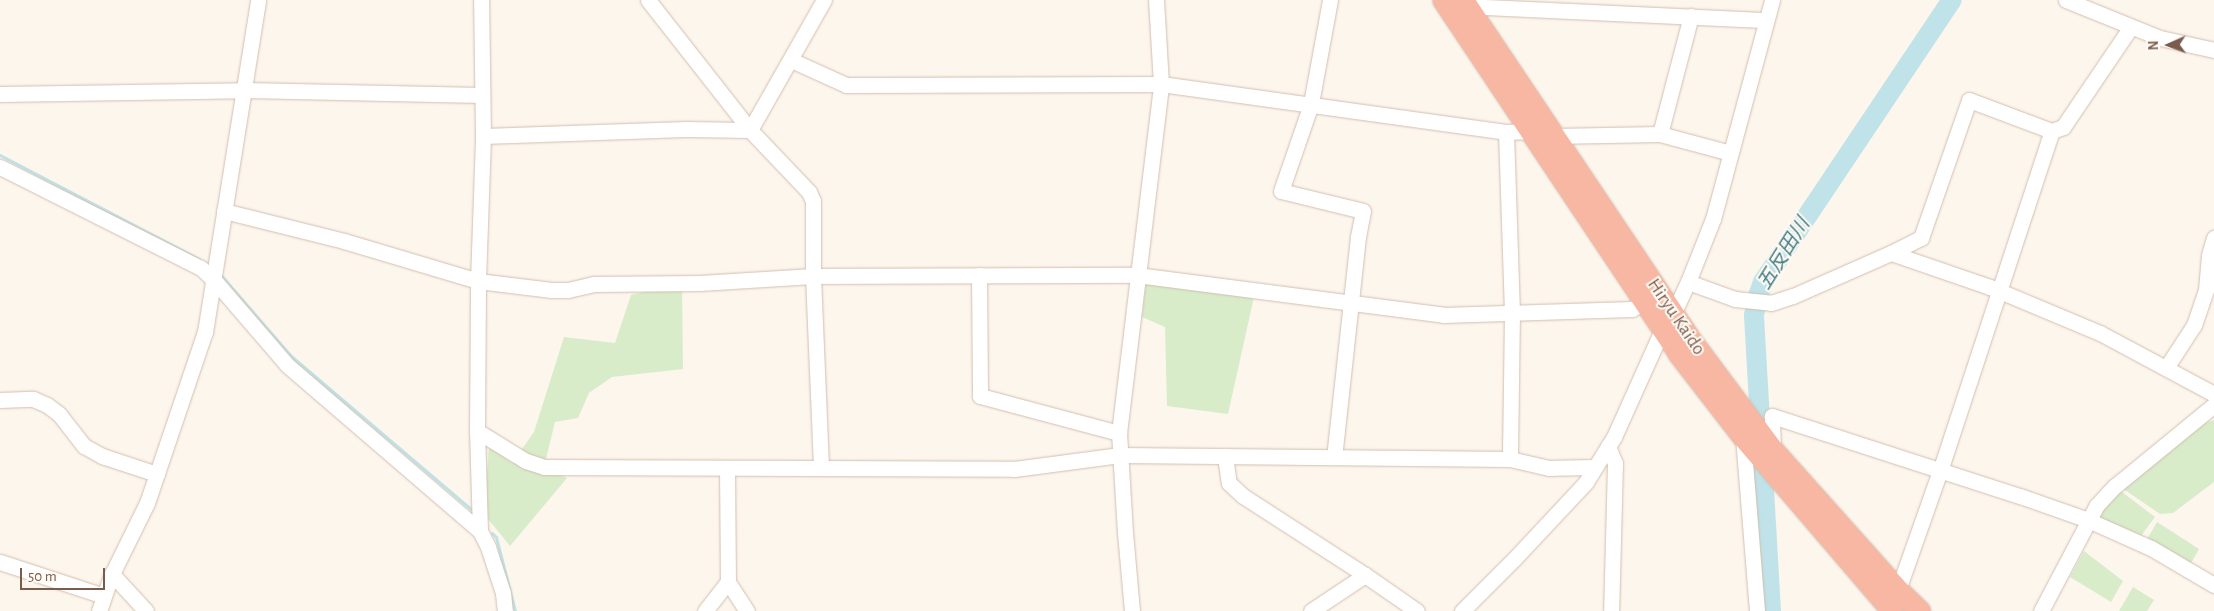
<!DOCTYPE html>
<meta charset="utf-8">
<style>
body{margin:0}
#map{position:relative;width:2214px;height:611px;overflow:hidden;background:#fdf6ec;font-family:"Alegreya Sans","Noto Sans JP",sans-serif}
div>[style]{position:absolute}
.green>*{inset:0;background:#d8ecc9}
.stream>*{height:3px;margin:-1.5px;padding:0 1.5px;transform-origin:1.5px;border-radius:1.5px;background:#bfe3e8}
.river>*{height:20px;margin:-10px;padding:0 10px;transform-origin:10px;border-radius:10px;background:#bfe3e8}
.roads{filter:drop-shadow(0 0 1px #d1beb0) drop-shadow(0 0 1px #d1beb0)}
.minor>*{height:15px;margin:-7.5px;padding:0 7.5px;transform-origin:7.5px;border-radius:7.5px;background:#fff}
.highway>*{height:21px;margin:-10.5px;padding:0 10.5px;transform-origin:10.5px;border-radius:10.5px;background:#f7b7a3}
span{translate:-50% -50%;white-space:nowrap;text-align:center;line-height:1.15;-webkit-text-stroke:4px #fffaf3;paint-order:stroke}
.street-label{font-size:19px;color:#7a5c4d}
.water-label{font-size:20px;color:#437c86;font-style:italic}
.north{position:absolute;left:2144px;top:20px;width:50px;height:50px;-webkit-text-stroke:4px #fffaf3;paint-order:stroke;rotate:268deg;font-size:14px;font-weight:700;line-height:20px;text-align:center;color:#7a5c4d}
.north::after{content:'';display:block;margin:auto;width:18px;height:22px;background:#7a5c4d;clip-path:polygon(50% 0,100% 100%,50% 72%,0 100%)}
.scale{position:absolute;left:20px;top:568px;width:85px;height:22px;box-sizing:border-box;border:2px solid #7a5c4d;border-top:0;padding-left:6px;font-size:15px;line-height:18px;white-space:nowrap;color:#7a5c4d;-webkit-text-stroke:4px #fffaf3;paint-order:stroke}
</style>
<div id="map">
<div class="green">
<div style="clip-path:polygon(1146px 282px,1254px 297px,1228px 414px,1167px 406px,1165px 327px,1142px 317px)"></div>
<div style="clip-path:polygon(682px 283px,683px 369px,612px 377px,589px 393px,578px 418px,555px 422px,544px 467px,567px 478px,510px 546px,484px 514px,489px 446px,512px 463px,534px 432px,564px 337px,615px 343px,631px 295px)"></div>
<div style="clip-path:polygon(2214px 420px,2214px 482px,2173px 513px,2160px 514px,2122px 488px,2200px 425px)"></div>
<div style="clip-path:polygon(2118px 489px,2155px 517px,2138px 540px,2098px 518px)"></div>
<div style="clip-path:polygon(2157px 522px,2199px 549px,2190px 565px,2146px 541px)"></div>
<div style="clip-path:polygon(2084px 551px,2123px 581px,2111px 602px,2070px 577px)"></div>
<div style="clip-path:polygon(2133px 587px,2154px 600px,2147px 611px,2119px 611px)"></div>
</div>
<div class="stream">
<div style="left:0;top:155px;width:225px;rotate:27.6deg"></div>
<div style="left:220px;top:274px;width:108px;rotate:49.1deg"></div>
<div style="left:291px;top:356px;width:236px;rotate:40.4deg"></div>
<div style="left:492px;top:533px;width:6px;rotate:45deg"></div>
<div style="left:496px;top:537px;width:76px;rotate:75.6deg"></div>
</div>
<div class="river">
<div style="left:1771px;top:611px;width:296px;rotate:-93.3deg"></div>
<div style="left:1754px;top:315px;width:19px;rotate:-78deg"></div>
<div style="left:1758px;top:296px;width:15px;rotate:-70deg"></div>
<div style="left:1763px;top:282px;width:339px;rotate:-56.2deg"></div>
</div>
<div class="roads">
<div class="minor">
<div style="left:648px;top:0;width:165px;rotate:51.9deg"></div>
<div style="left:750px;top:130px;width:86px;rotate:46.4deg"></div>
<div style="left:809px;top:192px;width:10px;rotate:66deg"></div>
<div style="left:813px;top:201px;width:75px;rotate:90deg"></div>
<div style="left:813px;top:276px;width:191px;rotate:87.6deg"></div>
<div style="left:1330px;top:0;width:106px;rotate:100.4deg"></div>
<div style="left:1311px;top:104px;width:92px;rotate:109deg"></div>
<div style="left:1281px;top:191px;width:84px;rotate:13.7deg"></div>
<div style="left:1363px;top:211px;width:26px;rotate:101deg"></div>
<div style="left:1358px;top:237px;width:221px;rotate:96.2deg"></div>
<div style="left:2066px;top:0;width:101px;rotate:22deg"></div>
<div style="left:2160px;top:38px;width:55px;rotate:12.5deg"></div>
<div style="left:1466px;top:6px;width:300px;rotate:2.7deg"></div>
<div style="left:791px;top:60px;width:60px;rotate:24.4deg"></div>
<div style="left:846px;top:85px;width:315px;rotate:-0.2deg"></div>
<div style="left:1161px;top:84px;width:348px;rotate:7.9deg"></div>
<div style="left:1506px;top:132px;width:26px;rotate:-2deg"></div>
<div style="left:0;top:94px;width:245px;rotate:-0.9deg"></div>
<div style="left:245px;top:90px;width:237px;rotate:1.2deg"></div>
<div style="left:750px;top:130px;width:150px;rotate:-60.4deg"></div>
<div style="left:1506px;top:132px;width:180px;rotate:88.1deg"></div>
<div style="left:1512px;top:312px;width:147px;rotate:90.8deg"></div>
<div style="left:1660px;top:134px;width:122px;rotate:-75.3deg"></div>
<div style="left:483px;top:136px;width:203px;rotate:-2deg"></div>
<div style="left:686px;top:129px;width:64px;rotate:0.9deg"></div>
<div style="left:1552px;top:136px;width:108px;rotate:-1.1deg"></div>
<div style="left:1660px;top:134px;width:73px;rotate:15deg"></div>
<div style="left:0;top:167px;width:225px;rotate:26.7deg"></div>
<div style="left:201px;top:268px;width:18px;rotate:43deg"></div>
<div style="left:214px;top:280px;width:112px;rotate:49.3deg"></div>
<div style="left:287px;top:365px;width:255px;rotate:40.7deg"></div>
<div style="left:480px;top:531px;width:18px;rotate:63deg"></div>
<div style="left:488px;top:547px;width:48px;rotate:71.9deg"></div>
<div style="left:503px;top:593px;width:18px;rotate:84deg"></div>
<div style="left:224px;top:211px;width:124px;rotate:14deg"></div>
<div style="left:344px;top:241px;width:140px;rotate:16.6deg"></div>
<div style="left:478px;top:281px;width:74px;rotate:7deg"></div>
<div style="left:551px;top:290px;width:17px"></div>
<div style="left:568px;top:290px;width:27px;rotate:-13deg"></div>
<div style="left:594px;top:284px;width:106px;rotate:-0.5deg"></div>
<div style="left:700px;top:283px;width:113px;rotate:-3.5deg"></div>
<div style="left:813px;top:276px;width:324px;rotate:-0.2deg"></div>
<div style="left:1137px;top:275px;width:309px;rotate:7.4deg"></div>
<div style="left:1443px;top:315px;width:189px;rotate:-1.8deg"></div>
<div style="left:1632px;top:309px;width:14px;rotate:-30deg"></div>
<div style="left:1891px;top:253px;width:34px;rotate:-27deg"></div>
<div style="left:1921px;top:238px;width:146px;rotate:-70.8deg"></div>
<div style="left:1969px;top:100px;width:89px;rotate:20.5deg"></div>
<div style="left:979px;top:275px;width:121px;rotate:89.5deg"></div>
<div style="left:980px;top:396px;width:144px;rotate:14.9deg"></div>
<div style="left:1688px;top:282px;width:50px;rotate:19.9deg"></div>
<div style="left:1735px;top:299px;width:36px;rotate:6deg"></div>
<div style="left:1771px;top:303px;width:23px;rotate:-18deg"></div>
<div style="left:1793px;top:296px;width:107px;rotate:-23.7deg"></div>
<div style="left:1891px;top:253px;width:105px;rotate:19deg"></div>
<div style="left:1990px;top:287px;width:119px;rotate:22.7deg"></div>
<div style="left:2100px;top:333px;width:129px;rotate:28.2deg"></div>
<div style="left:2166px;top:368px;width:51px;rotate:-56.9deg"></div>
<div style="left:2194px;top:325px;width:37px;rotate:-71deg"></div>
<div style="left:2206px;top:290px;width:35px;rotate:-85deg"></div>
<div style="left:2209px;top:255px;width:18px;rotate:-74deg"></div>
<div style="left:0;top:400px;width:33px;rotate:-2deg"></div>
<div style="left:33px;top:399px;width:15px;rotate:23deg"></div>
<div style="left:47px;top:405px;width:15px;rotate:37deg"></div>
<div style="left:59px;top:414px;width:41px;rotate:52deg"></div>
<div style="left:84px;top:446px;width:21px;rotate:29deg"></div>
<div style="left:102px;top:456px;width:58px;rotate:18.1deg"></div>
<div style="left:477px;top:431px;width:57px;rotate:31.5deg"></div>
<div style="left:526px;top:461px;width:19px;rotate:18deg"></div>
<div style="left:544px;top:467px;width:470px;rotate:0.2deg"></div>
<div style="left:1014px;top:469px;width:107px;rotate:-7.5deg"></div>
<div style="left:1120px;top:455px;width:390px;rotate:0.6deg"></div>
<div style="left:1510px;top:459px;width:40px;rotate:13deg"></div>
<div style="left:1549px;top:468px;width:46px;rotate:-1.2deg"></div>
<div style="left:1743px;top:437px;width:175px;rotate:85.4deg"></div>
<div style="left:1608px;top:446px;width:18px;rotate:68deg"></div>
<div style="left:1615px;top:463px;width:148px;rotate:91.5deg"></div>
<div style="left:1773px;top:449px;width:33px;rotate:-92deg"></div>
<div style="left:1772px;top:416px;width:261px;rotate:17.9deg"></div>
<div style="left:2020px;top:496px;width:72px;rotate:19.4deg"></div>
<div style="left:2088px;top:520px;width:69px;rotate:24deg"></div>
<div style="left:2151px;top:548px;width:73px;rotate:30.4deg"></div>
<div style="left:1225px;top:456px;width:27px;rotate:82deg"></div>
<div style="left:1229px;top:483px;width:19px;rotate:43deg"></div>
<div style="left:1243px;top:496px;width:145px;rotate:32.9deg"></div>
<div style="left:1365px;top:575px;width:63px;rotate:34.7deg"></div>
<div style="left:727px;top:468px;width:114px;rotate:89.5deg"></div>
<div style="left:728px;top:582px;width:35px;rotate:57deg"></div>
<div style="left:480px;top:531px;width:100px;rotate:-91.7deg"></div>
<div style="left:477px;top:431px;width:150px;rotate:-89.6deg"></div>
<div style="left:478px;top:281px;width:145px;rotate:-88deg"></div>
<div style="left:483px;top:136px;width:136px;rotate:-90.8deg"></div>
<div style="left:0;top:562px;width:109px;rotate:18.1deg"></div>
<div style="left:112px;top:574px;width:50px;rotate:47.4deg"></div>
<div style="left:1898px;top:590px;width:126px;rotate:-70.6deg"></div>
<div style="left:1940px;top:471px;width:358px;rotate:-71.8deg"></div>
<div style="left:2052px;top:131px;width:12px;rotate:-20deg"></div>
<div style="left:2063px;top:127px;width:120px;rotate:-55.9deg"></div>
<div style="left:99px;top:611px;width:39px;rotate:-71deg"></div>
<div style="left:112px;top:574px;width:79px;rotate:-63.8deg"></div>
<div style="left:147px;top:503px;width:181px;rotate:-71.3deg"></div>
<div style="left:205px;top:332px;width:336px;rotate:-80.9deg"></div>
<div style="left:705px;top:611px;width:37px;rotate:-52deg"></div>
<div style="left:1132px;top:611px;width:78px;rotate:-95.1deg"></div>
<div style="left:1125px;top:533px;width:100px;rotate:-93.4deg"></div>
<div style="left:1119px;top:433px;width:352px;rotate:-83.1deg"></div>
<div style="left:1161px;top:84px;width:84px;rotate:-93.4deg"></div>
<div style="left:1311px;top:611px;width:65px;rotate:-33.7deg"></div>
<div style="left:1462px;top:611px;width:75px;rotate:-45deg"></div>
<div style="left:1515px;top:558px;width:104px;rotate:-46.9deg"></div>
<div style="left:1586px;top:482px;width:53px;rotate:-58.1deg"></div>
<div style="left:1614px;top:437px;width:117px;rotate:-65.8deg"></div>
<div style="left:1662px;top:330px;width:19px;rotate:-55deg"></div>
<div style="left:1673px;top:314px;width:35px;rotate:-65deg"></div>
<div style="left:1688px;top:282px;width:68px;rotate:-68.4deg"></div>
<div style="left:1713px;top:219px;width:227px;rotate:-74.9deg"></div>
<div style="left:2041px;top:611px;width:120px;rotate:-62.2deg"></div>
<div style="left:2097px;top:505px;width:26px;rotate:-47deg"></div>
<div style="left:2115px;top:486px;width:128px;rotate:-39.3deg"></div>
</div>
<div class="highway">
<div style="left:1443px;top:0;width:424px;rotate:56.3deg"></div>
<div style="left:1678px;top:353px;width:106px;rotate:52.3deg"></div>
<div style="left:1743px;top:437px;width:229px;rotate:49.4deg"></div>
<div style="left:1463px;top:0;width:413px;rotate:56.2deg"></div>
<div style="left:1693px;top:343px;width:132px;rotate:53.3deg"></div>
<div style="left:1772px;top:449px;width:189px;rotate:48.2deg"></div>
<div style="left:1898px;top:590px;width:30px;rotate:44deg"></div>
</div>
</div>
<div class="street-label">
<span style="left:1676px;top:317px;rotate:56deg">Hiryu Kaido</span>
</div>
<div class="water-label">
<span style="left:1784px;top:254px;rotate:-58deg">五反田川</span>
</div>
<div class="north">N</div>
<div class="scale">50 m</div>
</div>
